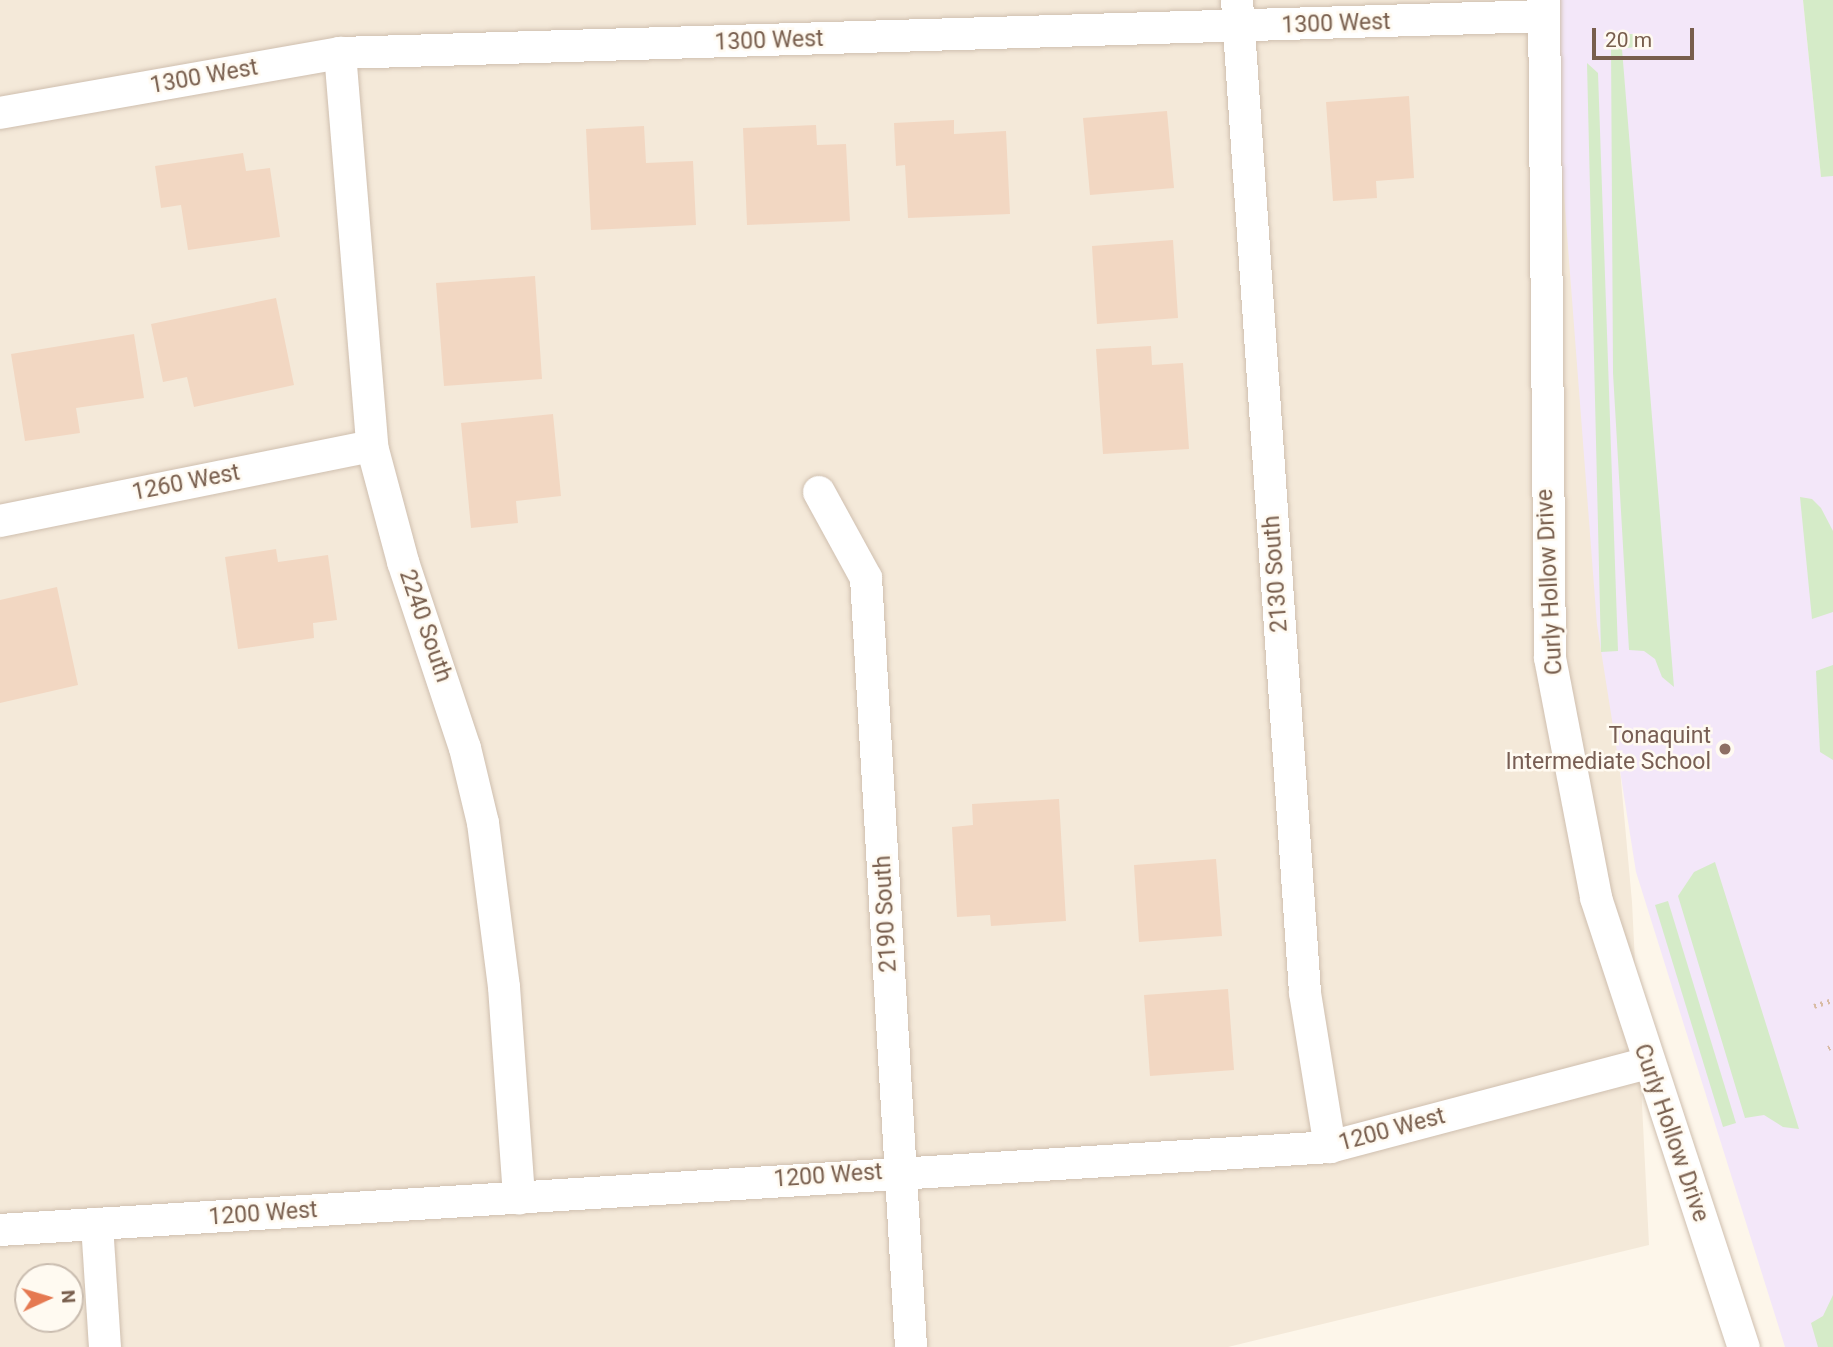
<!DOCTYPE html>
<style>
body{margin:0}
#map{position:relative;width:1833px;height:1347px;overflow:hidden;background:#fdf6ea;font-family:Roboto,sans-serif}
div>[style]{position:absolute}
.residential>*{inset:0;background:#f4e9d9}
.education>*{inset:0;background:#f3e7f9}
.green>*{inset:0;background:#d5ebc8}
.building>*{inset:0;background:#f2d7c2}
.path>*{height:4.5px;margin-top:-2.25px;transform-origin:0;background:repeating-linear-gradient(90deg,#d8bba4 0 2px,transparent 0 7px)}
.roads{filter:drop-shadow(0 0 2px #cfbfaf) drop-shadow(0 0 2px #cfbfaf)}
.street>*{height:32px;margin:-16px;padding:0 16px;transform-origin:16px;border-radius:16px;background:#fff}
.dots>*{width:19px;height:19px;translate:-50% -50%;box-sizing:border-box;border:4px solid #fffaf1;border-radius:50%}
span{translate:-50% -50%;white-space:nowrap;text-align:center;line-height:1.15;-webkit-text-stroke:5px #fffaf1;paint-order:stroke}
.street-label{font-size:23px;color:#785e4d}
.education-label{font-size:23px;color:#785e54}
.right{translate:-100% -50%;text-align:right}
.north{position:absolute;left:14px;top:1263px;width:70px;height:70px;box-sizing:border-box;background:#fffaf1;border:2px solid #c9bcaf;border-radius:50%;rotate:86deg;font-size:19px;font-weight:700;line-height:28px;text-align:center;color:#785e4d}
.north::after{content:'';display:block;margin:auto;width:24px;height:32px;background:#e57951;clip-path:polygon(50% 0,100% 100%,50% 72%,0 100%)}
.scale{position:absolute;left:1592px;top:28px;width:102px;height:32px;box-sizing:border-box;border:4px solid #785e4d;border-top:0;padding-left:9px;font-size:21px;line-height:24px;white-space:nowrap;color:#785e4d;-webkit-text-stroke:5px #fffaf1;paint-order:stroke}
</style>
<div id="map">
<div class="residential">
<div style="clip-path:polygon(evenodd,0 0,1550px 0,1632px 902px,1649px 1245px,1228px 1347px,0 1347px,0 0,28px 1277px,70px 1277px,70px 1319px,28px 1319px,28px 1277px)"></div>
</div>
<div class="education">
<div style="clip-path:polygon(1549px 0,1803px 0,1821px 176px,1833px 176px,1833px 1347px,1785px 1347px,1636px 872px,1597px 625px)"></div>
</div>
<div class="green">
<div style="clip-path:polygon(1803px 0,1833px 0,1833px 176px,1821px 177px)"></div>
<div style="clip-path:polygon(1622px 34px,1646px 34px,1646px 45px,1622px 49px,1674px 687px,1662px 677px,1655px 659px,1644px 651px,1629px 650px,1613px 373px,1611px 44px,1621px 42px)"></div>
<div style="clip-path:polygon(1587px 63px,1598px 73px,1618px 651px,1601px 652px)"></div>
<div style="clip-path:polygon(1800px 497px,1812px 499px,1821px 508px,1833px 531px,1833px 612px,1812px 619px)"></div>
<div style="clip-path:polygon(1833px 665px,1833px 760px,1820px 752px,1816px 671px)"></div>
<div style="clip-path:polygon(1715px 862px,1799px 1129px,1783px 1127px,1764px 1115px,1745px 1118px,1678px 896px,1694px 872px)"></div>
<div style="clip-path:polygon(1668px 901px,1736px 1123px,1723px 1127px,1655px 905px)"></div>
<div style="clip-path:polygon(1833px 1295px,1833px 1347px,1818px 1347px,1811px 1323px,1823px 1316px)"></div>
</div>
<div class="building">
<div style="clip-path:polygon(1409px 96px,1414px 178px,1376px 181px,1377px 198px,1333px 201px,1326px 102px)"></div>
<div style="clip-path:polygon(1167px 111px,1174px 188px,1090px 195px,1083px 118px)"></div>
<div style="clip-path:polygon(954px 120px,954px 134px,1006px 131px,1010px 214px,908px 218px,905px 165px,896px 166px,894px 123px)"></div>
<div style="clip-path:polygon(816px 125px,817px 145px,846px 144px,850px 221px,747px 225px,743px 128px)"></div>
<div style="clip-path:polygon(644px 126px,646px 163px,693px 161px,696px 225px,591px 230px,586px 129px)"></div>
<div style="clip-path:polygon(243px 153px,246px 171px,270px 168px,280px 237px,188px 250px,181px 205px,161px 208px,155px 166px)"></div>
<div style="clip-path:polygon(1173px 240px,1178px 318px,1097px 324px,1092px 246px)"></div>
<div style="clip-path:polygon(535px 276px,542px 379px,444px 386px,436px 283px)"></div>
<div style="clip-path:polygon(276px 298px,294px 385px,194px 407px,187px 377px,163px 382px,151px 324px)"></div>
<div style="clip-path:polygon(134px 334px,144px 398px,76px 408px,80px 433px,25px 441px,11px 354px)"></div>
<div style="clip-path:polygon(1151px 346px,1152px 365px,1183px 363px,1189px 449px,1103px 454px,1096px 349px)"></div>
<div style="clip-path:polygon(553px 414px,561px 496px,516px 501px,518px 523px,471px 528px,461px 423px)"></div>
<div style="clip-path:polygon(276px 549px,278px 562px,328px 555px,337px 620px,313px 623px,314px 638px,238px 649px,225px 557px)"></div>
<div style="clip-path:polygon(57px 587px,78px 685px,0 703px,0 600px)"></div>
<div style="clip-path:polygon(1059px 799px,1066px 921px,991px 926px,990px 915px,957px 917px,952px 827px,973px 825px,972px 804px)"></div>
<div style="clip-path:polygon(1216px 859px,1222px 936px,1139px 942px,1134px 865px)"></div>
<div style="clip-path:polygon(1228px 989px,1234px 1070px,1150px 1076px,1144px 995px)"></div>
</div>
<div class="path">
<div style="left:1814px;top:1006px;width:20px;rotate:-18deg"></div>
<div style="left:1828px;top:1048px;width:5px;rotate:-22deg"></div>
</div>
<div class="roads">
<div class="street">
<div style="left:1237px;top:0;width:995px;rotate:86.08deg"></div>
<div style="left:1305px;top:993px;width:156px;rotate:80.8deg"></div>
<div style="left:1544px;top:0;width:658px;rotate:89.48deg"></div>
<div style="left:1550px;top:658px;width:244px;rotate:79.1deg"></div>
<div style="left:1596px;top:898px;width:473px;rotate:71.8deg"></div>
<div style="left:340px;top:53px;width:394px;rotate:85.3deg"></div>
<div style="left:372px;top:446px;width:120px;rotate:75deg"></div>
<div style="left:403px;top:562px;width:196px;rotate:71.6deg"></div>
<div style="left:465px;top:748px;width:77px;rotate:76.5deg"></div>
<div style="left:483px;top:823px;width:165px;rotate:82.7deg"></div>
<div style="left:504px;top:987px;width:212px;rotate:85.9deg"></div>
<div style="left:0;top:113px;width:345px;rotate:-10deg"></div>
<div style="left:340px;top:53px;width:1204px;rotate:-1.76deg"></div>
<div style="left:819px;top:492px;width:98px;rotate:61.3deg"></div>
<div style="left:866px;top:578px;width:770px;rotate:86.65deg"></div>
<div style="left:0;top:521px;width:379px;rotate:-11.4deg"></div>
<div style="left:97px;top:1224px;width:123px;rotate:86.3deg"></div>
<div style="left:0;top:1230px;width:1333px;rotate:-3.57deg"></div>
<div style="left:1330px;top:1147px;width:328px;rotate:-14.8deg"></div>
</div>
</div>
<div class="dots">
<div style="left:1725px;top:749px;background:#8d6e63"></div>
</div>
<div class="street-label">
<span style="left:1336px;top:24px;rotate:-2deg">1300 West</span>
<span style="left:769px;top:41px;rotate:-2deg">1300 West</span>
<span style="left:204px;top:77px;rotate:-10deg">1300 West</span>
<span style="left:186px;top:483px;rotate:-11deg">1260 West</span>
<span style="left:1276px;top:574px;rotate:-94deg">2130 South</span>
<span style="left:1550px;top:582px;rotate:-93deg">Curly Hollow Drive</span>
<span style="left:425px;top:626px;rotate:71deg">2240 South</span>
<span style="left:886px;top:914px;rotate:-93deg">2190 South</span>
<span style="left:1392px;top:1130px;rotate:-15deg">1200 West</span>
<span style="left:1671px;top:1133px;rotate:71deg">Curly Hollow Drive</span>
<span style="left:828px;top:1176px;rotate:-4deg">1200 West</span>
<span style="left:263px;top:1214px;rotate:-4deg">1200 West</span>
</div>
<div class="education-label">
<span class="right" style="left:1711px;top:749px">Tonaquint<br>Intermediate School</span>
</div>
<div class="north">N</div>
<div class="scale">20 m</div>
</div>
